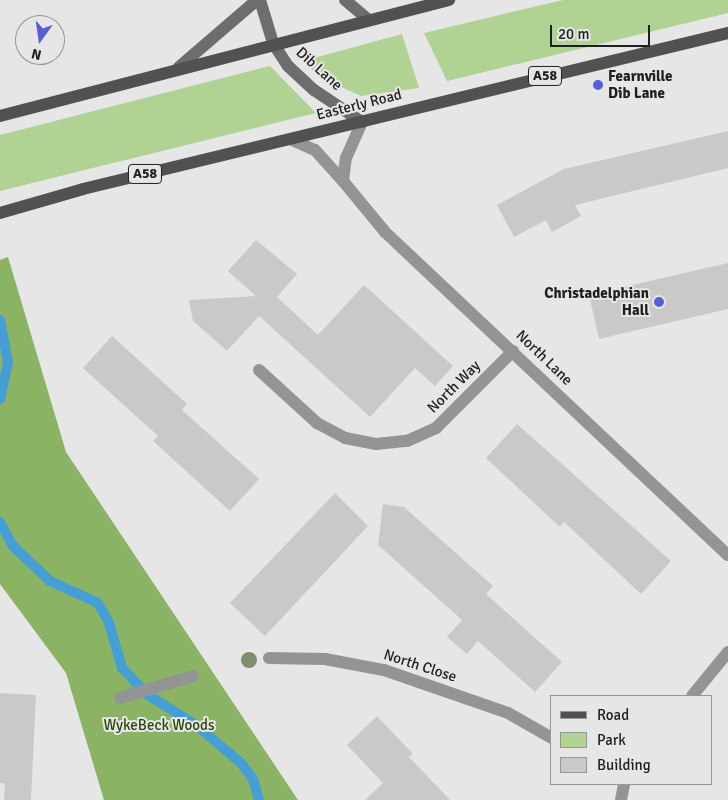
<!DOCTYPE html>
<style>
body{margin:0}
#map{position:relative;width:728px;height:800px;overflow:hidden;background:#e6e6e7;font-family:Signika,sans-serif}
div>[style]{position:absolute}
.green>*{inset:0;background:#b0d292}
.forest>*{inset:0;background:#8ab463}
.stream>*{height:10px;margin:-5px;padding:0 5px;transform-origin:5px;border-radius:5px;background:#469ed6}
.building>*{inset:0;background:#cac9c8}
.lane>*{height:12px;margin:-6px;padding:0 6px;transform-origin:6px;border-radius:6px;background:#939494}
.street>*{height:12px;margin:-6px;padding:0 6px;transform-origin:6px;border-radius:6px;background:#939494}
.secondary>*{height:12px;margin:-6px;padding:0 6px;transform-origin:6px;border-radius:6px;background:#6c6d6c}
.primary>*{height:12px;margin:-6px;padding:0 6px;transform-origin:6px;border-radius:6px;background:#505151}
.trees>*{width:16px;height:16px;margin:-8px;border-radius:50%;background:#7f8e6e}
.dots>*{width:14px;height:14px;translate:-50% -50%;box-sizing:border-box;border:2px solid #e6e6e7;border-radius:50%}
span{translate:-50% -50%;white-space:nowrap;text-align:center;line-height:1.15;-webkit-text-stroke:4px #e6e6e7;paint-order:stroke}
.shield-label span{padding:1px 4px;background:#e6e6e7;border:1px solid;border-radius:4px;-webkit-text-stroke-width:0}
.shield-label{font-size:14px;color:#202020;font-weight:700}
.street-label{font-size:15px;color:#202020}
.poi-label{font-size:15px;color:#202020;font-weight:700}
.left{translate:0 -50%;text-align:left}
.right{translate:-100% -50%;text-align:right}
.park-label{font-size:15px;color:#2b460b}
.legend{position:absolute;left:550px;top:695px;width:162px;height:90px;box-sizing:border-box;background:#e6e6e7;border:1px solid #979797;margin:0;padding:6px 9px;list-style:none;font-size:15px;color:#202020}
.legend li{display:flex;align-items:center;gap:10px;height:25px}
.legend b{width:25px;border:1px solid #979797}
.north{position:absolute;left:15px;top:15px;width:50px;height:50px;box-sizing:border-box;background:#e6e6e7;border:1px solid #979797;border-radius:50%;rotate:194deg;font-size:14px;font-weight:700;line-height:20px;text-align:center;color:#202020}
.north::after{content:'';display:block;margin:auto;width:18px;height:22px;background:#555ed5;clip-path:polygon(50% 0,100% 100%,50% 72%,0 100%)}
.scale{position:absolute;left:550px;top:25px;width:100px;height:22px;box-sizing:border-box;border:2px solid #202020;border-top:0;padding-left:6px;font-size:15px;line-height:18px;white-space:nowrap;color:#202020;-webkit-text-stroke:4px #e6e6e7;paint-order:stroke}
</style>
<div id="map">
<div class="green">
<div style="clip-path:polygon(563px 0,728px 0,728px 13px,447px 81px,424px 33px)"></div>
<div style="clip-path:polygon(402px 34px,419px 88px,361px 96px,321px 78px,303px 61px)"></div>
<div style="clip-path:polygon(270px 66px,316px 113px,0 191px,0 135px)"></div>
</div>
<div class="forest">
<div style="clip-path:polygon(8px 257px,66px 452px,298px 800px,104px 800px,66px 673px,0 584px,0 260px)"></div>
</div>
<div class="stream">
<div style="left:0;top:320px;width:43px;rotate:79.2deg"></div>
<div style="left:8px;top:362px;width:38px;rotate:102deg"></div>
<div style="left:0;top:522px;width:27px;rotate:62deg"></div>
<div style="left:13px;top:546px;width:51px;rotate:43.4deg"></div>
<div style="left:50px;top:581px;width:53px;rotate:24.6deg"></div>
<div style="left:98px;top:603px;width:23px;rotate:61deg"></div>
<div style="left:109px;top:623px;width:47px;rotate:73.9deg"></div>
<div style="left:122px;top:668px;width:37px;rotate:46deg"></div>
<div style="left:148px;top:695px;width:57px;rotate:32deg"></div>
<div style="left:196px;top:725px;width:59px;rotate:40.2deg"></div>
<div style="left:241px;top:763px;width:20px;rotate:53deg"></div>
<div style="left:253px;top:779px;width:22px;rotate:74deg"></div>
</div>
<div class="building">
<div style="clip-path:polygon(728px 131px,728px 168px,575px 205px,581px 216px,552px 232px,546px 220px,514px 237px,497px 205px,564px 169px)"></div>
<div style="clip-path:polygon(256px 240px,297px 274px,277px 297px,318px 335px,364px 285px,453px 366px,435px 386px,415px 368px,370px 417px,259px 316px,227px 351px,193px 321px,189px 300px,256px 296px,228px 271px)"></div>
<div style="clip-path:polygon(728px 263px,728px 309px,599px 339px,589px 295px)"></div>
<div style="clip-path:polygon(112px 336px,187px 404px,182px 410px,259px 479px,230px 511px,153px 441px,158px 436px,83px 368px)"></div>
<div style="clip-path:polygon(517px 424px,671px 561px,641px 594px,564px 522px,560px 527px,486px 458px)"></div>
<div style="clip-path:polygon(335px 493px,368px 526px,265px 636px,230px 603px)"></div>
<div style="clip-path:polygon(383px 504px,404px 507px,493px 586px,486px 594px,562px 662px,535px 692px,478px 641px,467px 654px,447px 637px,462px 620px,378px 545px)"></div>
<div style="clip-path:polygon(0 693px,36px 695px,31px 800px,4px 800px,5px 784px,0 783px)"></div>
<div style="clip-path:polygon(377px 716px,413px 754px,409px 757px,450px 800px,365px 800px,383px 783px,347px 745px)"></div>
</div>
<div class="lane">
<div style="left:269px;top:658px;width:56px;rotate:1deg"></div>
<div style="left:325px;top:659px;width:60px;rotate:10.6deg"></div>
<div style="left:384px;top:670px;width:131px;rotate:19.1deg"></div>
<div style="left:508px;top:713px;width:51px;rotate:29.6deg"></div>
</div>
<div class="street">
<div style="left:290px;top:139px;width:27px;rotate:24deg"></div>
<div style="left:315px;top:150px;width:42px;rotate:47.9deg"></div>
<div style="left:343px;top:181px;width:23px;rotate:-83deg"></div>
<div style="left:346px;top:158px;width:39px;rotate:-66deg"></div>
<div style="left:343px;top:181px;width:66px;rotate:50.5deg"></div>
<div style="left:385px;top:232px;width:471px;rotate:43.3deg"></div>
<div style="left:259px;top:370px;width:79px;rotate:42.4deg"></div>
<div style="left:317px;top:423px;width:32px;rotate:28deg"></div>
<div style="left:345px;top:438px;width:32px;rotate:11deg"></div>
<div style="left:376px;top:444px;width:31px;rotate:-6deg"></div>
<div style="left:407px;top:441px;width:32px;rotate:-24deg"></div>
<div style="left:436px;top:428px;width:109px;rotate:-45deg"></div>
<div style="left:692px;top:696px;width:57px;rotate:-50.7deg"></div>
<div style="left:120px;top:698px;width:76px;rotate:-16.8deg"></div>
<div style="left:621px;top:800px;width:16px;rotate:-79deg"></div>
</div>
<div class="secondary">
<div style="left:260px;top:0;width:45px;rotate:73.2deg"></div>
<div style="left:273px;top:43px;width:27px;rotate:57deg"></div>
<div style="left:288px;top:66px;width:35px;rotate:43deg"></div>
<div style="left:314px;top:90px;width:58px;rotate:33.7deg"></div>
<div style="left:345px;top:0;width:30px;rotate:40deg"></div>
<div style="left:179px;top:67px;width:103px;rotate:-40.7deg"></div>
</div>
<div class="primary">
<div style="left:0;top:116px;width:464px;rotate:-14.5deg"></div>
<div style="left:0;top:213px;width:86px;rotate:-16.1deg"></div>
<div style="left:83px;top:189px;width:664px;rotate:-13.6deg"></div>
</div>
<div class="trees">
<div style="left:249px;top:660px"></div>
</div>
<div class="dots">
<div style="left:598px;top:85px;background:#555ed5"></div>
<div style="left:659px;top:302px;background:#555ed5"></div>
</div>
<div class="shield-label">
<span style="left:545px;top:76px">A58</span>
<span style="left:145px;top:174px">A58</span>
</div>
<div class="street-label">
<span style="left:319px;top:69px;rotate:42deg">Dib Lane</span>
<span style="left:359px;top:105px;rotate:-14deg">Easterly Road</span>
<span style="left:544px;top:358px;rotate:44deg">North Lane</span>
<span style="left:454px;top:387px;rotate:-45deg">North Way</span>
<span style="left:420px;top:666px;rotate:18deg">North Close</span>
</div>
<div class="poi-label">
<span class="left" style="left:608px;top:85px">Fearnville<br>Dib Lane</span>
<span class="right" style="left:649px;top:302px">Christadelphian<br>Hall</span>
</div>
<div class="park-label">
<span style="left:159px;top:726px">WykeBeck Woods</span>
</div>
<ul class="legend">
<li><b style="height:6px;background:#505151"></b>Road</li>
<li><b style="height:14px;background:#b0d292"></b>Park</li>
<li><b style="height:14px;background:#cac9c8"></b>Building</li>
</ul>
<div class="north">N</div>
<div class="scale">20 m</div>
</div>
